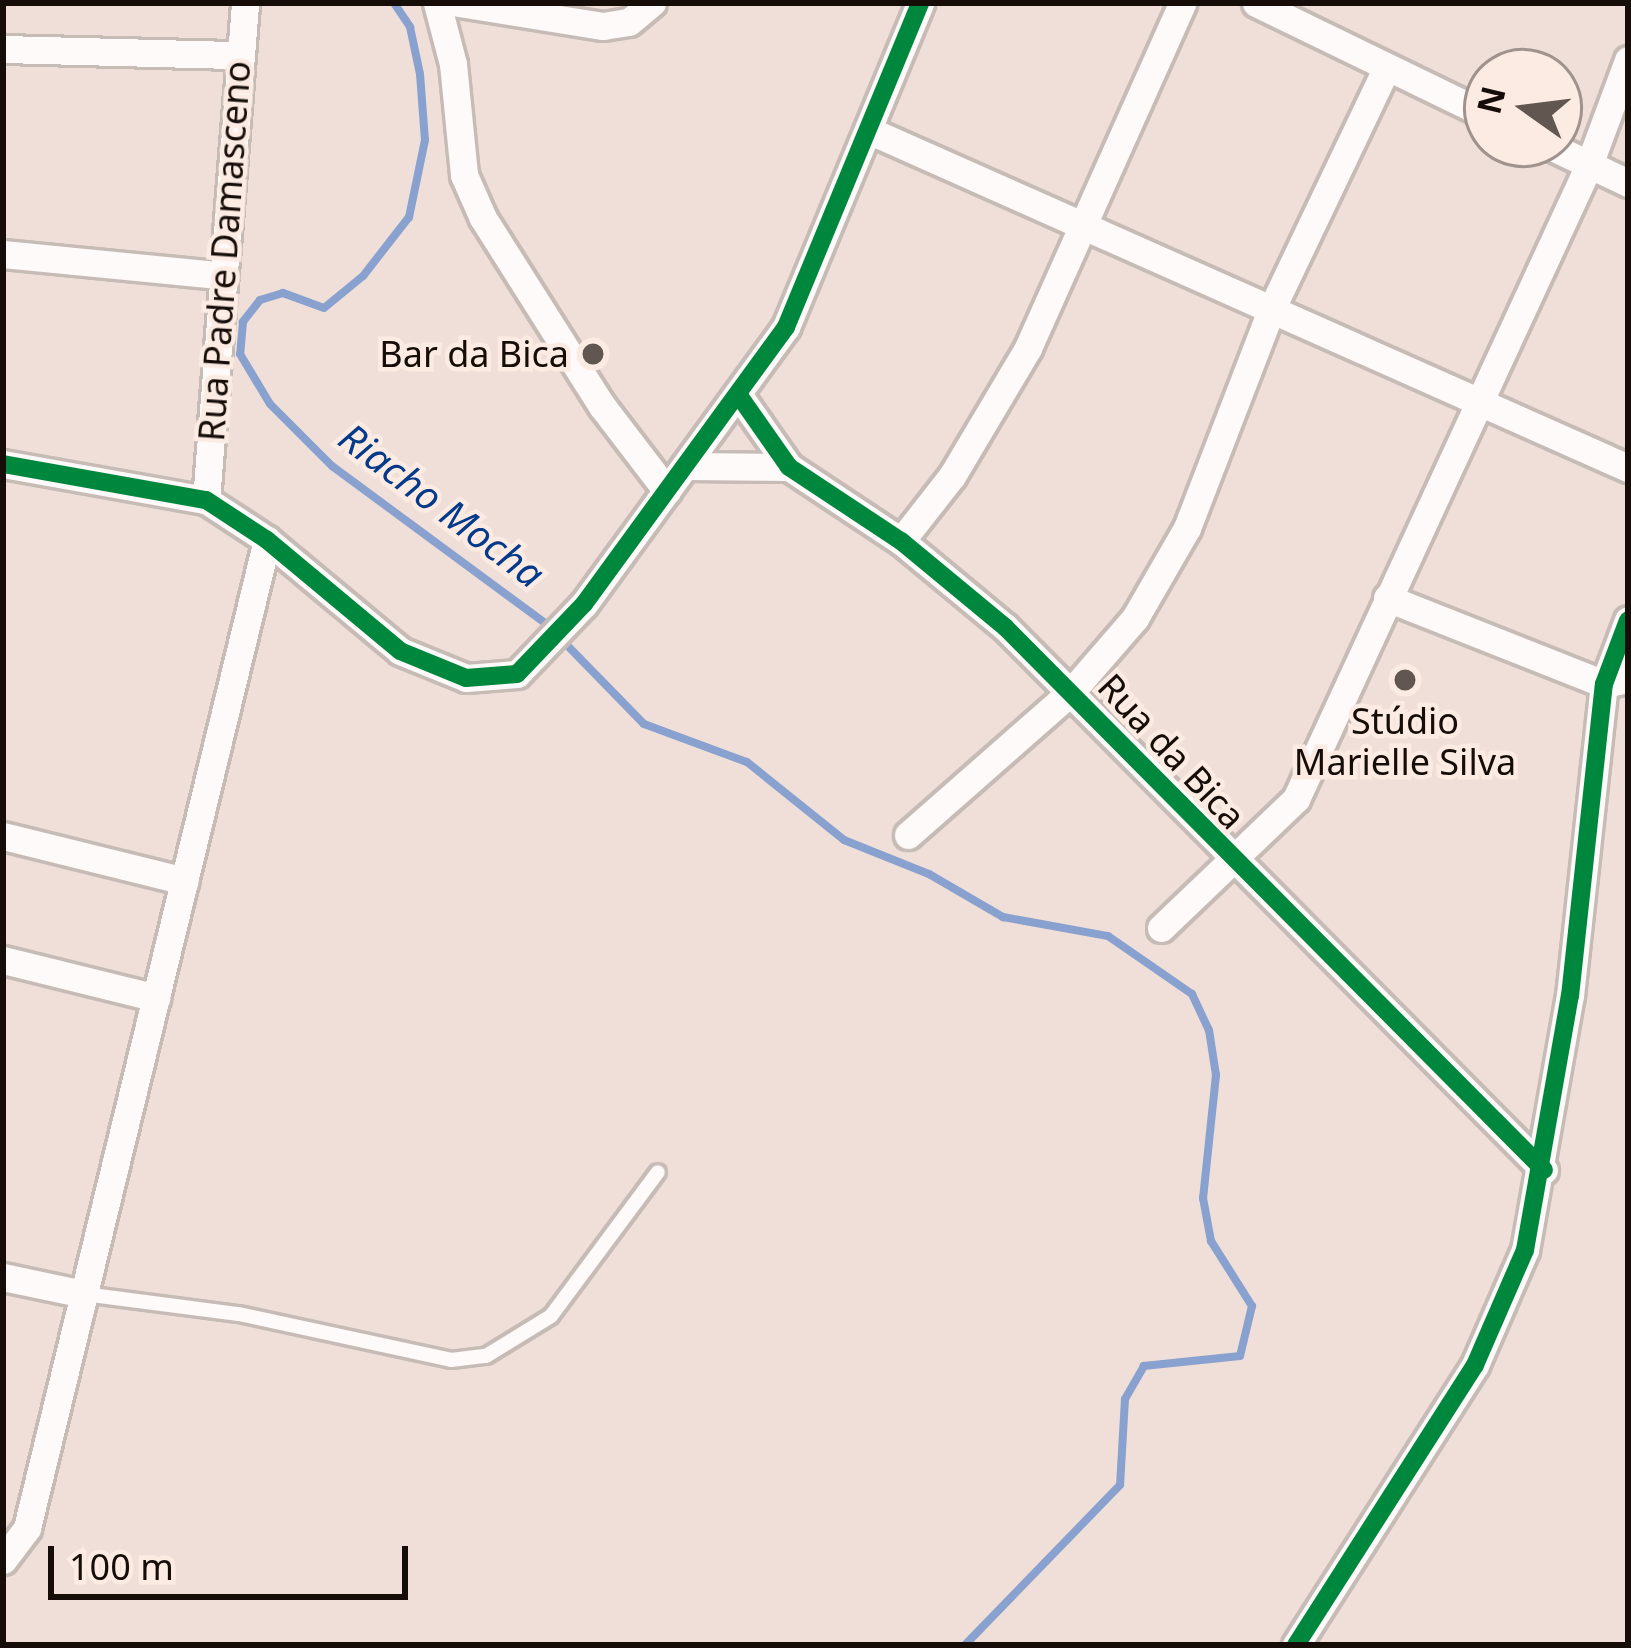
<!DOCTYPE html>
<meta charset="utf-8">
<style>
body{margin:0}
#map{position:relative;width:1631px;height:1648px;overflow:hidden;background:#efdfd8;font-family:"Noto Sans",sans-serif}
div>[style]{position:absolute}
.stream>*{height:8px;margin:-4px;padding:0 4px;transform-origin:4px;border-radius:4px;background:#89a1cf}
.roads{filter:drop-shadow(3px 0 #c7bbb6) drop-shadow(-3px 0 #c7bbb6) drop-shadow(0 3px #c7bbb6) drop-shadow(0 -3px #c7bbb6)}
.service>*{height:14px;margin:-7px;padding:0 7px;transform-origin:7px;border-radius:7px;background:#fdfaf9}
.minor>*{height:27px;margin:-13.5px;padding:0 13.5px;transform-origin:13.5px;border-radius:13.5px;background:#fdfaf9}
.cycleway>*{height:18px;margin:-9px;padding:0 9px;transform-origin:9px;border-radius:9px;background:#00873e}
.dots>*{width:33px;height:33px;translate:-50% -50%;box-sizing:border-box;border:6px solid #fcebe3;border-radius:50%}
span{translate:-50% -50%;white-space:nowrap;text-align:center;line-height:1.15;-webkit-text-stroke:9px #fcebe3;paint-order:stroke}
.street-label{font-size:36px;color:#160d09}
.poi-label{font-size:36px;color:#160d09}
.right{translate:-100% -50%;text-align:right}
.water-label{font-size:39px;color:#053a8a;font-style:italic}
.frame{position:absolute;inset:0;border:6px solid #160d09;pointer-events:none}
.north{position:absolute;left:1463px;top:48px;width:120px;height:120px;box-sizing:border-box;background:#fcebe3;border:3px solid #a0928c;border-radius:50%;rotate:284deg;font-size:33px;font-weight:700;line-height:48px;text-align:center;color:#160d09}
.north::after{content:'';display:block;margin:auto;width:42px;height:54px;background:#625651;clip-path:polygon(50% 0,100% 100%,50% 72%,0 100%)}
.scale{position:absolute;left:48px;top:1546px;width:360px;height:54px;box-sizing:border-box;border:6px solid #160d09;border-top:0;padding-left:15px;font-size:36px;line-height:42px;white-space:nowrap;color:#160d09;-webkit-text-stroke:9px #fcebe3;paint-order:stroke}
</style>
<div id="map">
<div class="stream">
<div style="left:394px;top:3px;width:29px;rotate:56deg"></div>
<div style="left:410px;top:27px;width:48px;rotate:78deg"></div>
<div style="left:420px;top:74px;width:66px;rotate:85.7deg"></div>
<div style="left:425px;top:140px;width:79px;rotate:101.7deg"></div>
<div style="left:409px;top:217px;width:75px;rotate:127.9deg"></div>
<div style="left:363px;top:276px;width:50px;rotate:140.6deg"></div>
<div style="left:324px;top:308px;width:44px;rotate:-159.9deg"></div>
<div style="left:283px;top:293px;width:24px;rotate:163deg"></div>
<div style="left:260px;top:300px;width:28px;rotate:128deg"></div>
<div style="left:243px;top:322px;width:32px;rotate:95deg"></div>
<div style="left:240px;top:354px;width:58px;rotate:59deg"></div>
<div style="left:270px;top:404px;width:88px;rotate:45deg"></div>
<div style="left:332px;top:466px;width:271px;rotate:36.4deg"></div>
<div style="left:560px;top:638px;width:120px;rotate:45.7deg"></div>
<div style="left:644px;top:724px;width:110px;rotate:20.3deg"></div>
<div style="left:747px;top:762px;width:124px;rotate:38.8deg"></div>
<div style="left:844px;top:840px;width:92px;rotate:21.8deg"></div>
<div style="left:929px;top:874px;width:86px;rotate:30.2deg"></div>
<div style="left:1003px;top:917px;width:107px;rotate:10.3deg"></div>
<div style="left:1108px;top:936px;width:102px;rotate:34.6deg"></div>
<div style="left:1192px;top:994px;width:40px;rotate:65deg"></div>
<div style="left:1209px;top:1030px;width:46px;rotate:81.2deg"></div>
<div style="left:1216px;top:1075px;width:124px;rotate:96deg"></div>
<div style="left:1203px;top:1198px;width:44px;rotate:79.5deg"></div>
<div style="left:1211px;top:1241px;width:77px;rotate:57.8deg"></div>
<div style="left:1252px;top:1306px;width:51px;rotate:103.5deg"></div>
<div style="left:1240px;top:1356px;width:97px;rotate:174.1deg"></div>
<div style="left:1144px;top:1366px;width:38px;rotate:120deg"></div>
<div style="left:1125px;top:1399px;width:86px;rotate:93.3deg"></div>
<div style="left:1120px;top:1485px;width:223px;rotate:134.1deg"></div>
</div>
<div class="roads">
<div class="service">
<div style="left:84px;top:1294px;width:156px;rotate:7.4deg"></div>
<div style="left:239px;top:1314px;width:217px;rotate:12.2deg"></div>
<div style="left:451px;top:1360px;width:35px;rotate:-7deg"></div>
<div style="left:486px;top:1356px;width:76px;rotate:-31.6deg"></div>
<div style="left:551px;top:1316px;width:179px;rotate:-53.4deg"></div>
</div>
<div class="minor">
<div style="left:437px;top:3px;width:63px;rotate:75.3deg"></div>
<div style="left:453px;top:64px;width:112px;rotate:84.3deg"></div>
<div style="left:464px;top:175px;width:47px;rotate:66.2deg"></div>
<div style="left:483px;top:218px;width:222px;rotate:57.7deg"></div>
<div style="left:602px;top:406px;width:107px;rotate:52.6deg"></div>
<div style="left:459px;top:3px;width:146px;rotate:9.1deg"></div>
<div style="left:603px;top:26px;width:26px;rotate:-9deg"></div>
<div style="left:629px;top:22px;width:30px;rotate:-40deg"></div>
<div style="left:1256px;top:3px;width:257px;rotate:25.9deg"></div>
<div style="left:3px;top:49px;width:234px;rotate:1.5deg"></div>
<div style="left:868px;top:130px;width:832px;rotate:23.98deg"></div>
<div style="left:1546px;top:144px;width:91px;rotate:25.4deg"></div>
<div style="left:3px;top:254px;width:216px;rotate:5.6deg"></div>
<div style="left:740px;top:397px;width:85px;rotate:55deg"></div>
<div style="left:789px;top:467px;width:134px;rotate:33.5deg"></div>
<div style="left:901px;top:541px;width:135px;rotate:39.6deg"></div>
<div style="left:1005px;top:627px;width:765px;rotate:45.21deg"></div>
<div style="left:3px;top:464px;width:206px;rotate:10.1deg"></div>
<div style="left:206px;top:500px;width:73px;rotate:33.3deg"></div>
<div style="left:267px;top:540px;width:173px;rotate:39.8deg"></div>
<div style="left:400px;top:651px;width:71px;rotate:22.2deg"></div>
<div style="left:466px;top:678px;width:51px;rotate:-4.5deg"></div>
<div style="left:517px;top:674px;width:97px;rotate:-46.3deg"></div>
<div style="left:584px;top:604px;width:343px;rotate:-53.9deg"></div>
<div style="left:786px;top:327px;width:351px;rotate:-67.5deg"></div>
<div style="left:687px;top:466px;width:102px;rotate:0.6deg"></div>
<div style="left:206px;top:500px;width:499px;rotate:-85.5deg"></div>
<div style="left:901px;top:541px;width:83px;rotate:-51.9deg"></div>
<div style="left:952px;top:476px;width:149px;rotate:-59.3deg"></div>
<div style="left:1028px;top:348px;width:378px;rotate:-65.9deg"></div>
<div style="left:1387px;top:598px;width:233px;rotate:21.6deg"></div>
<div style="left:1604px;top:684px;width:25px;rotate:-12deg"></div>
<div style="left:908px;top:835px;width:217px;rotate:-41.3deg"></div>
<div style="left:1071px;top:692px;width:98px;rotate:-49.1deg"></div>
<div style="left:1135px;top:618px;width:104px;rotate:-60deg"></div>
<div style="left:1187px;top:528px;width:234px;rotate:-68.9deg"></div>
<div style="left:1271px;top:310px;width:269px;rotate:-64.5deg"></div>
<div style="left:3px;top:836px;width:187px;rotate:13.9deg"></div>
<div style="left:1161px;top:928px;width:187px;rotate:-43.7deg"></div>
<div style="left:1296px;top:799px;width:698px;rotate:-65.2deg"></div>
<div style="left:1589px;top:165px;width:112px;rotate:-69.6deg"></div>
<div style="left:3px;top:960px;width:158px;rotate:13.9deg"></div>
<div style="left:3px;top:1277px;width:83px;rotate:11.9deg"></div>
<div style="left:3px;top:1560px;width:40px;rotate:-53deg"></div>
<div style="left:27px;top:1528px;width:1017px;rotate:-76.35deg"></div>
<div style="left:1296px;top:1645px;width:332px;rotate:-57.4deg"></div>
<div style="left:1475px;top:1365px;width:125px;rotate:-66.5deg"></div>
<div style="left:1525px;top:1250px;width:258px;rotate:-80deg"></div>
<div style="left:1570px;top:996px;width:314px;rotate:-83.8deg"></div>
<div style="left:1604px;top:684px;width:68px;rotate:-69.4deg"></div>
</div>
</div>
<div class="cycleway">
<div style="left:740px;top:397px;width:85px;rotate:55deg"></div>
<div style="left:789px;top:467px;width:134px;rotate:33.5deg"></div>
<div style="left:901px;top:541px;width:135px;rotate:39.6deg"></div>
<div style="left:1005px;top:627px;width:765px;rotate:45.21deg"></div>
<div style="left:3px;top:464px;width:206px;rotate:10.1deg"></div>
<div style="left:206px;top:500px;width:73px;rotate:33.3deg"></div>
<div style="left:267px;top:540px;width:173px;rotate:39.8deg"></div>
<div style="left:400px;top:651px;width:71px;rotate:22.2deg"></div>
<div style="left:466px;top:678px;width:51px;rotate:-4.5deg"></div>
<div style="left:517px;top:674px;width:97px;rotate:-46.3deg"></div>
<div style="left:584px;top:604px;width:343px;rotate:-53.9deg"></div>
<div style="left:786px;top:327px;width:351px;rotate:-67.5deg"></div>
<div style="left:1296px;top:1645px;width:332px;rotate:-57.4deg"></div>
<div style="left:1475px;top:1365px;width:125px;rotate:-66.5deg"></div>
<div style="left:1525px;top:1250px;width:258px;rotate:-80deg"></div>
<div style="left:1570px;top:996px;width:314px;rotate:-83.8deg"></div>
<div style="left:1604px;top:684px;width:68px;rotate:-69.4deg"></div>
</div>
<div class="dots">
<div style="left:593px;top:354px;background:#625651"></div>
<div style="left:1405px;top:680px;background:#625651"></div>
</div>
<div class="street-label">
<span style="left:224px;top:251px;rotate:-86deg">Rua Padre Damasceno</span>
<span style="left:1172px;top:751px;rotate:47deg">Rua da Bica</span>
</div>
<div class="poi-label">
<span class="right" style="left:569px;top:354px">Bar da Bica</span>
<span style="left:1405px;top:741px">Stúdio<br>Marielle Silva</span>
</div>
<div class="water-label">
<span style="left:442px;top:505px;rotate:37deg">Riacho Mocha</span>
</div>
<div class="frame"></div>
<div class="north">N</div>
<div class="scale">100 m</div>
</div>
